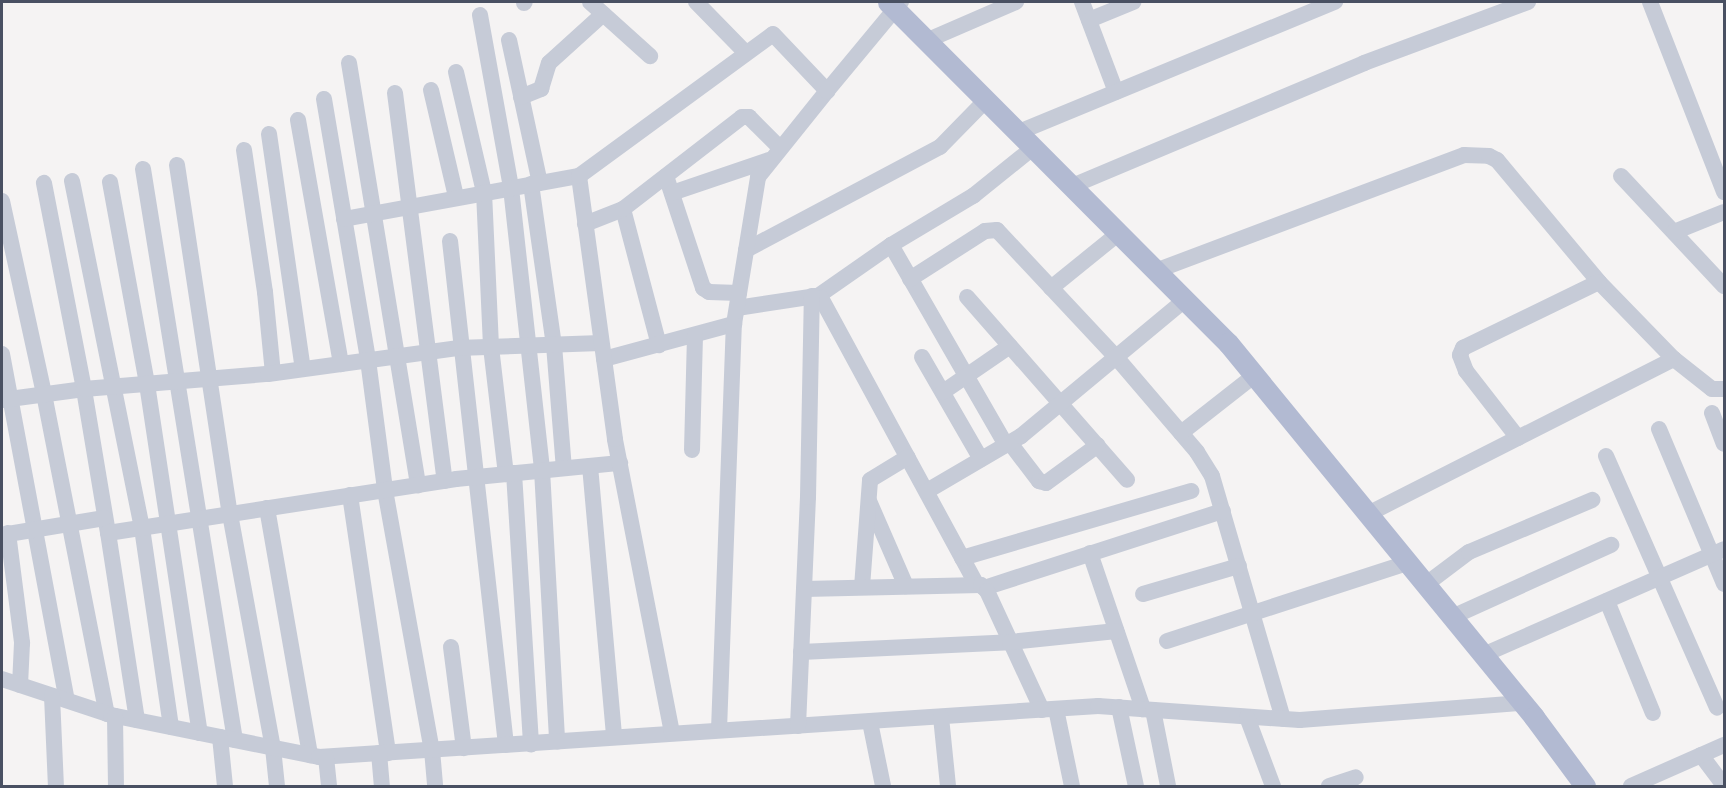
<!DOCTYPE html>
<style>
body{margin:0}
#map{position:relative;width:1726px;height:788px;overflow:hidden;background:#f5f3f3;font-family:"PT Sans Narrow",sans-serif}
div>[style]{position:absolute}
.minor>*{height:16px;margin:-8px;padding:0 8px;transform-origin:8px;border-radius:8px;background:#c6cbd7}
.major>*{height:21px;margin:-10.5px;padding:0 10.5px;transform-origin:10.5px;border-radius:10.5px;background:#b2bad2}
span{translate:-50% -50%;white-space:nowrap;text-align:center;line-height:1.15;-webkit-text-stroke:4.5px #fff;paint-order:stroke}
.frame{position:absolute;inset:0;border:3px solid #495062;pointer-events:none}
</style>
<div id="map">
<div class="minor">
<div style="left:590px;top:2px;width:81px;rotate:42deg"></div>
<div style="left:696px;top:2px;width:71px;rotate:45.6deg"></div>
<div style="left:1082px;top:2px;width:96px;rotate:69.3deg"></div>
<div style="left:1650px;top:2px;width:204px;rotate:68.7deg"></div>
<div style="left:524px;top:3px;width:1px;rotate:-45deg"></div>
<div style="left:480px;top:15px;width:176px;rotate:79.8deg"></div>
<div style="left:511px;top:188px;width:284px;rotate:83.7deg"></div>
<div style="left:542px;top:470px;width:272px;rotate:86.8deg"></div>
<div style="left:1089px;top:20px;width:48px;rotate:-22.2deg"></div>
<div style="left:509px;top:40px;width:146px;rotate:77.8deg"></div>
<div style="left:928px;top:40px;width:96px;rotate:-23.4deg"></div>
<div style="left:349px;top:63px;width:428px;rotate:80.7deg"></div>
<div style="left:456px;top:72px;width:123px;rotate:76.9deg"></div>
<div style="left:484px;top:192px;width:155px;rotate:87.4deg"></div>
<div style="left:491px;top:347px;width:128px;rotate:83.3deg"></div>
<div style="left:431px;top:90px;width:110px;rotate:76.8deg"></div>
<div style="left:395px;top:93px;width:391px;rotate:82.7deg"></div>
<div style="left:521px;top:97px;width:22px;rotate:-22deg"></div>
<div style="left:541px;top:89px;width:27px;rotate:-73deg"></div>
<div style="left:549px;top:63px;width:73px;rotate:-42.2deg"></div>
<div style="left:324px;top:99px;width:265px;rotate:80.4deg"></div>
<div style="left:368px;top:360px;width:131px;rotate:82.5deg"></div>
<div style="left:385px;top:490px;width:264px;rotate:79.8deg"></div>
<div style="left:432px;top:750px;width:36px;rotate:85deg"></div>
<div style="left:298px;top:120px;width:248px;rotate:80deg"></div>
<div style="left:1019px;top:132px;width:342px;rotate:-22.4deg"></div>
<div style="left:269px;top:134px;width:237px;rotate:81.8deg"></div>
<div style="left:244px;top:150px;width:144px;rotate:81.6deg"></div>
<div style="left:265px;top:292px;width:81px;rotate:84.4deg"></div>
<div style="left:177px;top:165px;width:353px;rotate:81.4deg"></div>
<div style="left:230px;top:514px;width:238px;rotate:79.6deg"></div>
<div style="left:273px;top:748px;width:38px;rotate:84deg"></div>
<div style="left:143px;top:169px;width:578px;rotate:80.85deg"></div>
<div style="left:666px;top:176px;width:118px;rotate:71.7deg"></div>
<div style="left:703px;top:288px;width:7px;rotate:34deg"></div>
<div style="left:709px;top:292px;width:30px;rotate:2deg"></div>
<div style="left:1621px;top:176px;width:151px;rotate:46.9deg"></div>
<div style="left:72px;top:181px;width:354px;rotate:78.6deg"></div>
<div style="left:142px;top:528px;width:201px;rotate:81.7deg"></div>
<div style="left:110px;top:182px;width:205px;rotate:79.6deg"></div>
<div style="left:147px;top:384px;width:353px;rotate:81.4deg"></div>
<div style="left:531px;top:184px;width:163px;rotate:81.9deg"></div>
<div style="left:554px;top:345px;width:123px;rotate:85.4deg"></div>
<div style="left:1072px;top:186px;width:317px;rotate:-22.8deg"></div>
<div style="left:1364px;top:63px;width:175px;rotate:-20.4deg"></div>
<div style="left:672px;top:193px;width:102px;rotate:-18.8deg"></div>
<div style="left:2px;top:201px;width:198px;rotate:77.7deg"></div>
<div style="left:44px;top:394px;width:326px;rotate:78.9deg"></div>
<div style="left:623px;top:209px;width:141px;rotate:75.2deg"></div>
<div style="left:344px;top:219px;width:239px;rotate:-10.4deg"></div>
<div style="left:585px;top:224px;width:41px;rotate:-21.5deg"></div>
<div style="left:623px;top:209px;width:150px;rotate:-37.7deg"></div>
<div style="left:742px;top:117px;width:7px"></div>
<div style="left:749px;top:117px;width:44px;rotate:45deg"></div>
<div style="left:1674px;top:232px;width:54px;rotate:-21.8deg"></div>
<div style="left:450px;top:241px;width:507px;rotate:83.66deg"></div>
<div style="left:891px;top:245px;width:231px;rotate:60.1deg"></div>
<div style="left:746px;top:250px;width:220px;rotate:-28deg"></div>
<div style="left:940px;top:147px;width:67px;rotate:-45.6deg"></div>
<div style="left:1158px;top:270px;width:327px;rotate:-20.6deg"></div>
<div style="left:1464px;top:155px;width:25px;rotate:2deg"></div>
<div style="left:1489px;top:156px;width:9px;rotate:27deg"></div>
<div style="left:1497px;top:160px;width:159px;rotate:50.1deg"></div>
<div style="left:1599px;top:282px;width:107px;rotate:45.8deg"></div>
<div style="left:1674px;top:359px;width:48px;rotate:38.3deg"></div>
<div style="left:1712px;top:389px;width:12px"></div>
<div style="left:910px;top:279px;width:89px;rotate:-32.6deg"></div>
<div style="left:985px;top:231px;width:12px;rotate:-5deg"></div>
<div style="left:997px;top:230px;width:174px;rotate:46.9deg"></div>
<div style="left:1116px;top:357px;width:125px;rotate:49.5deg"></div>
<div style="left:1197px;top:452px;width:28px;rotate:58deg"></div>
<div style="left:1212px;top:476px;width:253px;rotate:73.7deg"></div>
<div style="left:1051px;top:288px;width:87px;rotate:-39deg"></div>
<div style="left:818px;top:296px;width:89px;rotate:-34.9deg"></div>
<div style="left:891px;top:245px;width:96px;rotate:-30.9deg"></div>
<div style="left:973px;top:196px;width:78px;rotate:-38.8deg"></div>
<div style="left:967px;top:297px;width:243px;rotate:48.8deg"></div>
<div style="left:737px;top:308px;width:79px;rotate:-8.7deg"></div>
<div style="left:815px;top:296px;width:6px;rotate:18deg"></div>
<div style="left:821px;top:298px;width:325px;rotate:61.5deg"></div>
<div style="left:2px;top:354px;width:352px;rotate:79.4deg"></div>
<div style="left:922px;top:357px;width:118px;rotate:60deg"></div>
<div style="left:604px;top:359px;width:135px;rotate:-15.1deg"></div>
<div style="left:734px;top:324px;width:149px;rotate:-80.7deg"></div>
<div style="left:758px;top:177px;width:110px;rotate:-51.3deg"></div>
<div style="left:943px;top:392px;width:81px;rotate:-34.5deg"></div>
<div style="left:2px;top:400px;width:83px;rotate:-7.6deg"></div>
<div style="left:84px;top:389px;width:210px;rotate:-101deg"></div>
<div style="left:1712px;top:413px;width:33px;rotate:69deg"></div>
<div style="left:1659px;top:429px;width:168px;rotate:67.2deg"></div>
<div style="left:1181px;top:433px;width:94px;rotate:-38.1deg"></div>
<div style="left:1518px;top:438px;width:85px;rotate:-127.8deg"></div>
<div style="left:1466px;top:371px;width:17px;rotate:-111deg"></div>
<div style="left:1460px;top:355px;width:8px;rotate:-67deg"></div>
<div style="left:1463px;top:348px;width:151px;rotate:-25.9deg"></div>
<div style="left:1010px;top:443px;width:48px;rotate:52.7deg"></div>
<div style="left:1039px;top:481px;width:7px;rotate:16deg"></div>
<div style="left:1046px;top:483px;width:64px;rotate:-36.2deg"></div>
<div style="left:692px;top:450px;width:114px;rotate:-88.5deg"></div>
<div style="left:1606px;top:456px;width:275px;rotate:66.2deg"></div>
<div style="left:590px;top:466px;width:272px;rotate:84.9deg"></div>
<div style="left:514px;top:473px;width:272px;rotate:86.4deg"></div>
<div style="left:927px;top:491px;width:109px;rotate:-30.3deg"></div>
<div style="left:1021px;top:436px;width:213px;rotate:-39.7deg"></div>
<div style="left:350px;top:495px;width:261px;rotate:81.6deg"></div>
<div style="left:869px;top:501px;width:93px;rotate:66.5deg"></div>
<div style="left:267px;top:508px;width:251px;rotate:80.1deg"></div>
<div style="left:1368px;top:514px;width:343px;rotate:-26.9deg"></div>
<div style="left:8px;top:533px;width:111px;rotate:82.7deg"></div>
<div style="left:22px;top:643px;width:42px;rotate:92.7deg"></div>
<div style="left:108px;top:533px;width:146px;rotate:-99.5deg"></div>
<div style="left:84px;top:389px;width:185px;rotate:-4.7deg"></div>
<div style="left:268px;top:374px;width:191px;rotate:-7.8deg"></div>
<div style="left:457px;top:348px;width:144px;rotate:-2deg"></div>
<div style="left:2px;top:535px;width:104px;rotate:-9.4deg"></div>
<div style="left:1090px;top:553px;width:165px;rotate:71.2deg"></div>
<div style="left:962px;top:558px;width:239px;rotate:-16.3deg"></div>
<div style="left:1425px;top:585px;width:55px;rotate:-36.9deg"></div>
<div style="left:1469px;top:552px;width:134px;rotate:-22.9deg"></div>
<div style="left:862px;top:587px;width:107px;rotate:-85.7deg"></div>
<div style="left:870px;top:480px;width:44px;rotate:-31.2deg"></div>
<div style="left:984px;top:588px;width:251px;rotate:-17.9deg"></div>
<div style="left:804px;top:589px;width:177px;rotate:-1.3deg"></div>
<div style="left:981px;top:585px;width:8px;rotate:45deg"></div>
<div style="left:987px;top:591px;width:131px;rotate:65.2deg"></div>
<div style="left:1143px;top:594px;width:100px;rotate:-16.3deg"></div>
<div style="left:1607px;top:601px;width:121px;rotate:67.7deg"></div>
<div style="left:1452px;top:617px;width:175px;rotate:-24.4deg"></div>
<div style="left:1167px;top:641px;width:252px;rotate:-18deg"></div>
<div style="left:451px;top:647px;width:102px;rotate:82.7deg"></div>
<div style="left:801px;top:652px;width:209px;rotate:-2.7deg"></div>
<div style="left:1010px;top:642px;width:107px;rotate:-5.9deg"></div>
<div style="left:1483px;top:655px;width:263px;rotate:-23.7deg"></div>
<div style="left:2px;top:679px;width:115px;rotate:18.3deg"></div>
<div style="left:111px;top:715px;width:212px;rotate:11.4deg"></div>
<div style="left:319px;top:757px;width:781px;rotate:-3.75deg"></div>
<div style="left:1098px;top:706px;width:202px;rotate:4deg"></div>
<div style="left:1300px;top:720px;width:223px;rotate:-4.4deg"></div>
<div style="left:52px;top:696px;width:90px;rotate:87.5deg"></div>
<div style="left:1119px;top:707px;width:81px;rotate:77.9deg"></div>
<div style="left:1056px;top:709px;width:79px;rotate:78.3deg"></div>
<div style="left:1153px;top:710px;width:77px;rotate:78.8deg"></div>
<div style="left:115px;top:716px;width:70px;rotate:89.2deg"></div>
<div style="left:941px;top:717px;width:69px;rotate:84.2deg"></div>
<div style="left:1247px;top:717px;width:74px;rotate:69.4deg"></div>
<div style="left:137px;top:720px;width:189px;rotate:-98.8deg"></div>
<div style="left:108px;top:533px;width:352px;rotate:-8.8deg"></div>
<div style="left:456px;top:479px;width:165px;rotate:-5.6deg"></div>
<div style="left:870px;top:722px;width:65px;rotate:78.5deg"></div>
<div style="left:798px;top:726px;width:229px;rotate:-87.5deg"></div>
<div style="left:808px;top:497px;width:201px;rotate:-88.9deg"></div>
<div style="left:719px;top:730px;width:406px;rotate:-87.9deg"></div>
<div style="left:672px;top:733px;width:299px;rotate:-101deg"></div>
<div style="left:615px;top:439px;width:265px;rotate:-97.8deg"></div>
<div style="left:579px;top:176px;width:240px;rotate:-36.2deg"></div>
<div style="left:773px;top:34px;width:79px;rotate:46.5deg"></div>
<div style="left:827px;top:91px;width:116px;rotate:-50.3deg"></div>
<div style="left:220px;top:737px;width:49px;rotate:84.2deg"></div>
<div style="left:379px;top:753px;width:33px;rotate:85deg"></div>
<div style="left:1701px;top:755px;width:39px;rotate:53deg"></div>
<div style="left:326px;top:757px;width:29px;rotate:84deg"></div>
<div style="left:1329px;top:786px;width:28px;rotate:-18deg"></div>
<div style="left:1631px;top:786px;width:102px;rotate:-23.8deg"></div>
</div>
<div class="major">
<div style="left:888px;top:2px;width:482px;rotate:45.1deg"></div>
<div style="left:1228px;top:343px;width:483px;rotate:50.7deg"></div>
<div style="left:1534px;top:717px;width:86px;rotate:53.5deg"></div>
</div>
<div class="frame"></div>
</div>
